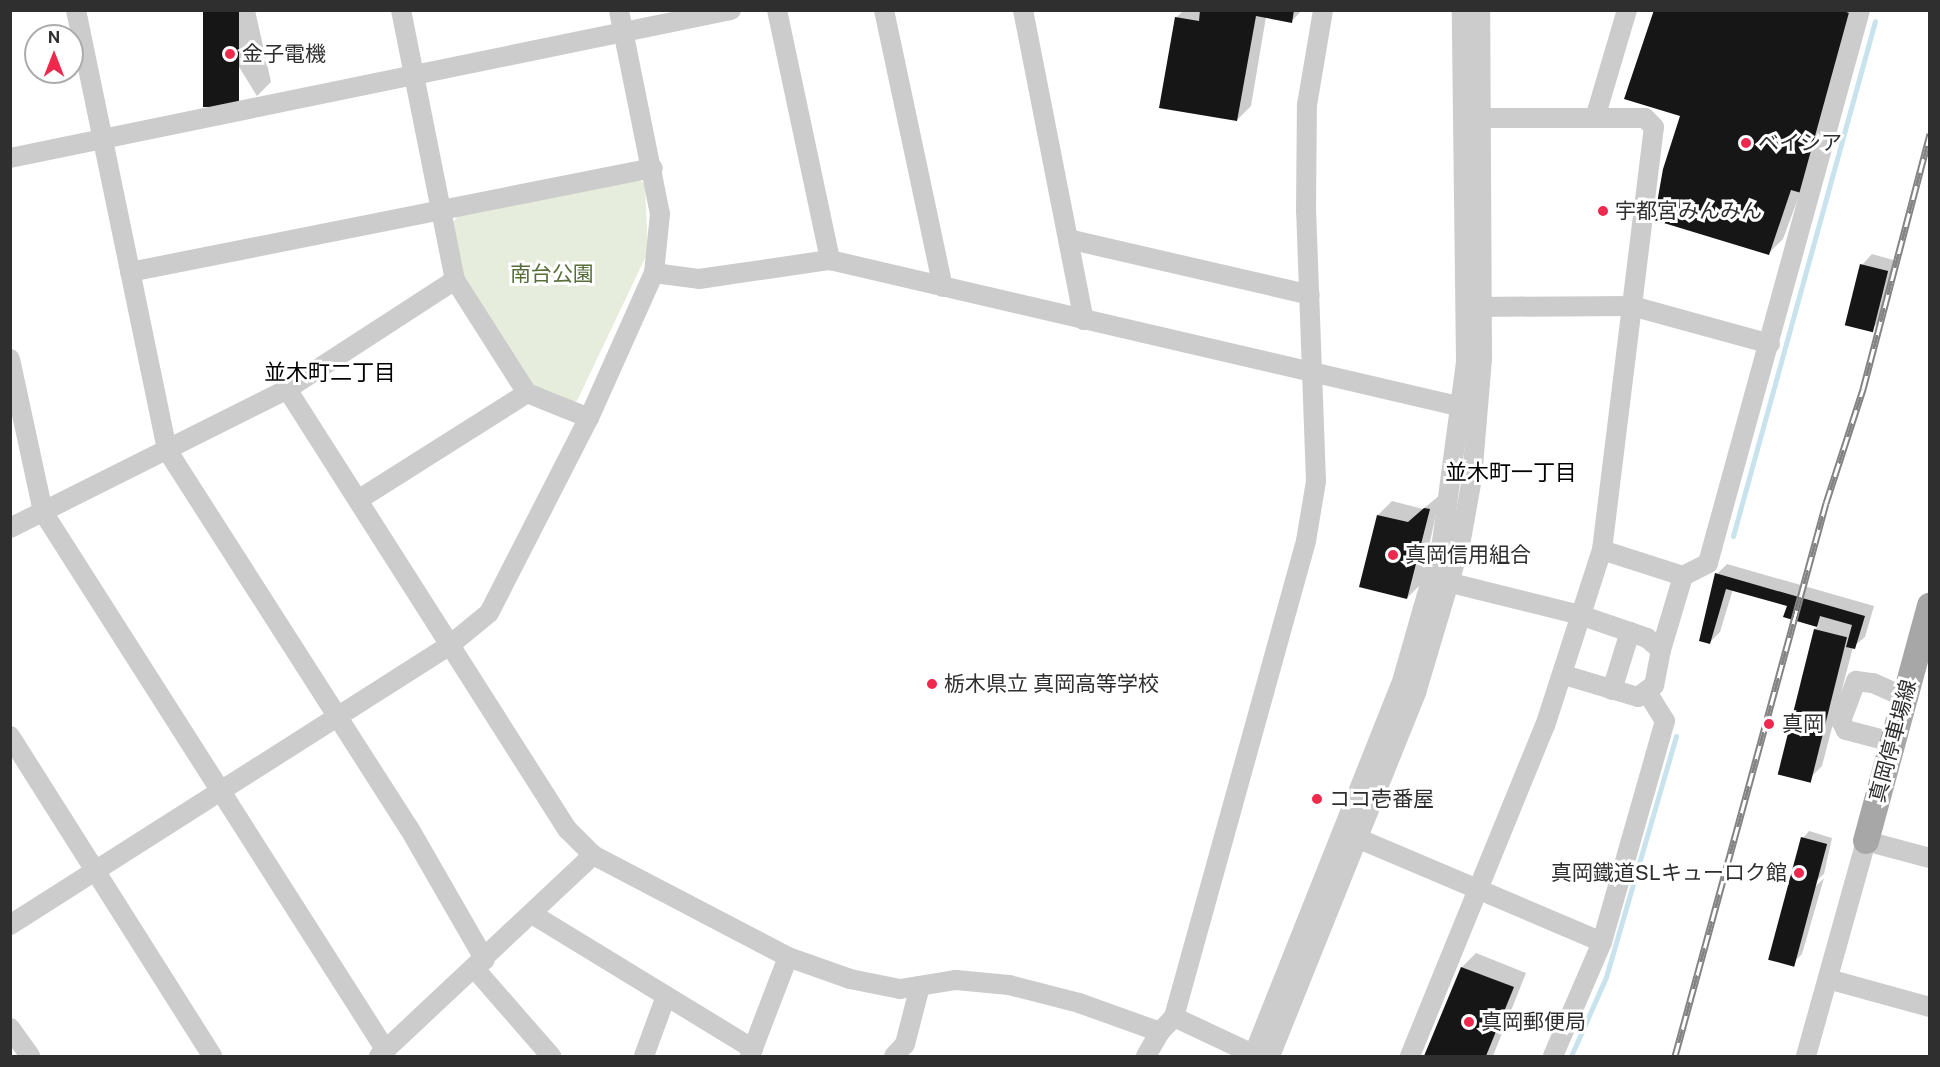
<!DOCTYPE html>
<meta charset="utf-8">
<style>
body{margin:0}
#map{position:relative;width:1940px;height:1067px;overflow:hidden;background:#fff;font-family:"Public Sans","Noto Sans JP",sans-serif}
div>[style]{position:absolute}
.green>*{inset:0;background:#e7eddc}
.shadow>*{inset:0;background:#0003}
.stream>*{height:5px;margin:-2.5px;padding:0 2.5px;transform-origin:2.5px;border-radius:2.5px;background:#c8e3ee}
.building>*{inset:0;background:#161616;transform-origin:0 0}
.minor>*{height:20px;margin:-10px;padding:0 10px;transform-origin:10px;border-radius:10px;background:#ccc}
.major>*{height:26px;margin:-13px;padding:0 13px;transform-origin:13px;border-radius:13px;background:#a7a7a7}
.rail>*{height:7px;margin-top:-3.5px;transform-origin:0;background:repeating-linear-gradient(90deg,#fff 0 14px,#848484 0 28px);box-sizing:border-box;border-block:2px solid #848484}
.dots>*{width:16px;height:16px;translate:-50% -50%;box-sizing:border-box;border:3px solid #fff;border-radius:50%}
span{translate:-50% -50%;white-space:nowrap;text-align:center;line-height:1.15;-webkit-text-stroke:6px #fff;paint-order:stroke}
.poi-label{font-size:21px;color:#2f2f2f}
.left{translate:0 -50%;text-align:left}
.right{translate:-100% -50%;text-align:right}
.park-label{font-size:21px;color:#586e3a}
.street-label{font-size:21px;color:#2f2f2f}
.neighbourhood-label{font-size:22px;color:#000}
.frame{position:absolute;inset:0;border:12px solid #2f2f2f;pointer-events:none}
.north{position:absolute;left:24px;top:24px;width:60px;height:60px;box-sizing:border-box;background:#fff;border:2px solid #acacac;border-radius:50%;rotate:0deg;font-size:16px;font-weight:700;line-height:24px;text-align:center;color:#2f2f2f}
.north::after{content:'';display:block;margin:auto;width:21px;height:27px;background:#ef294d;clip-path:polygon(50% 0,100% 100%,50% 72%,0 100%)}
</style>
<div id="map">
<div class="green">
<div style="clip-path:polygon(635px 177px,645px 184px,648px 252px,577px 401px,567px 403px,534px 387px,462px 277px,452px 223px,463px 211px)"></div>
</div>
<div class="shadow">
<div style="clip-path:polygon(204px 10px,255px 10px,271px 82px,257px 96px)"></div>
<div style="clip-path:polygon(1184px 10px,1302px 10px,1292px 21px,1266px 17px,1251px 106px,1237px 120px,1176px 18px)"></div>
<div style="clip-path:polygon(1656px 10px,1868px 10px,1783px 239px,1769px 253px,1682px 115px)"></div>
<div style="clip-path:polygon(1872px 254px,1897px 261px,1881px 320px,1871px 330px,1862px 265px)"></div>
<div style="clip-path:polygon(1440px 495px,1421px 584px,1407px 598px,1378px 515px,1392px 501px,1423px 509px)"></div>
<div style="clip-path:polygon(1727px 564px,1874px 606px,1865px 637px,1853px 647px,1822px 766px,1808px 780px,1815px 629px,1819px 626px,1785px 616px,1789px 605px,1733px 589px,1720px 632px,1710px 642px,1717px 574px)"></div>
<div style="clip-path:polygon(1809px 831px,1832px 838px,1824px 874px,1814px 883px,1814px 888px,1824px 878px,1802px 954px,1792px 964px,1803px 838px)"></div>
<div style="clip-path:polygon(1476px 953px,1526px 973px,1493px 1056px,1426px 1056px,1462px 967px)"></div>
</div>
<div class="stream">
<div style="left:1733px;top:536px;width:534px;rotate:-74.58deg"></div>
<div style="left:1571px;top:1056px;width:86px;rotate:-66.1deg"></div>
<div style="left:1606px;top:977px;width:251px;rotate:-73.8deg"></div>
</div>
<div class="building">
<div style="left:203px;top:10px;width:36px;height:97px"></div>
<div style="clip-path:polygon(1200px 10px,1294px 10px,1292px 23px,1256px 16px,1237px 121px,1159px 108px,1175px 17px,1199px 21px)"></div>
<div style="clip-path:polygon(1654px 10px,1841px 10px,1857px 16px,1805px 194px,1791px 190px,1769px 255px,1654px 220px,1663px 169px,1680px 116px,1624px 99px)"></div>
<div style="left:1860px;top:264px;width:29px;height:63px;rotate:14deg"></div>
<div style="clip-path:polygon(1424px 508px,1430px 509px,1407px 599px,1359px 587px,1377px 515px,1408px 522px)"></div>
<div style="clip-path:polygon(1715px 573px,1865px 616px,1855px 649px,1846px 647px,1852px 625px,1820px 616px,1817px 627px,1783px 617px,1787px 606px,1726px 589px,1710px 644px,1699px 641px)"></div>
<div style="left:1814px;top:629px;width:34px;height:150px;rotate:14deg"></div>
<div style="left:1801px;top:837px;width:27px;height:127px;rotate:15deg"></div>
<div style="clip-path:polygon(1461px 967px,1514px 987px,1486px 1056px,1424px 1056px)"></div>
</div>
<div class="minor">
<div style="left:76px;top:10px;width:449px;rotate:78.3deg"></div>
<div style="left:167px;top:450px;width:449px;rotate:57.4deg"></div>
<div style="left:409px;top:828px;width:152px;rotate:60.1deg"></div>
<div style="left:401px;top:10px;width:275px;rotate:78.7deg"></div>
<div style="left:455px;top:280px;width:134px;rotate:57.5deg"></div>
<div style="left:527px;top:393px;width:67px;rotate:22deg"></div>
<div style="left:777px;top:10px;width:256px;rotate:78deg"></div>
<div style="left:884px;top:10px;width:283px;rotate:78deg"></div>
<div style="left:1023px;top:10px;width:316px;rotate:78.9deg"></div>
<div style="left:1595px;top:118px;width:113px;rotate:-73.5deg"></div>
<div style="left:10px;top:158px;width:736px;rotate:-11.6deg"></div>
<div style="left:1068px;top:239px;width:248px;rotate:13deg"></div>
<div style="left:130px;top:272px;width:533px;rotate:-11.25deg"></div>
<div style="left:654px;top:273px;width:45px;rotate:7.6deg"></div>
<div style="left:699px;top:279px;width:132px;rotate:-8.3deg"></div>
<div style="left:830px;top:260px;width:662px;rotate:13.09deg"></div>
<div style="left:1472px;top:307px;width:160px;rotate:-0.4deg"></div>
<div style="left:1632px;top:306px;width:143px;rotate:15.4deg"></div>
<div style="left:10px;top:359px;width:157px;rotate:77.8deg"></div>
<div style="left:43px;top:512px;width:637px;rotate:57.51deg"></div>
<div style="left:287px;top:389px;width:522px;rotate:57.53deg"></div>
<div style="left:567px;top:829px;width:37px;rotate:45deg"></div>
<div style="left:593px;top:855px;width:220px;rotate:27.6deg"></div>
<div style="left:788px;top:957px;width:66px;rotate:19.5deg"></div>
<div style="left:850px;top:979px;width:51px;rotate:11.3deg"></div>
<div style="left:900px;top:989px;width:57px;rotate:-9.1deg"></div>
<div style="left:956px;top:980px;width:53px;rotate:5.4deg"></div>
<div style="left:1009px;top:985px;width:72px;rotate:14.4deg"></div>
<div style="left:1079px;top:1003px;width:86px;rotate:19.7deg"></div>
<div style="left:358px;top:500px;width:200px;rotate:-32.3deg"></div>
<div style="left:10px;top:528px;width:310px;rotate:-26.6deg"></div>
<div style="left:287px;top:389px;width:200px;rotate:-33deg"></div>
<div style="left:1602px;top:550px;width:85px;rotate:17.8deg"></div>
<div style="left:1683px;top:576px;width:28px;rotate:-27deg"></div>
<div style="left:1708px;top:563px;width:574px;rotate:-74.63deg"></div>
<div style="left:1439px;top:580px;width:145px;rotate:13.9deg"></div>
<div style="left:1580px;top:615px;width:71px;rotate:18.9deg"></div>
<div style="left:1647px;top:638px;width:18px;rotate:41deg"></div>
<div style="left:1661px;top:650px;width:36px;rotate:101deg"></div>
<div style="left:1654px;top:685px;width:20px;rotate:143deg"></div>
<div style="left:1638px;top:697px;width:77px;rotate:-163.4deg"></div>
<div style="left:1661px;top:650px;width:77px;rotate:-73.4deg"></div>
<div style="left:1612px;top:690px;width:61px;rotate:-72.8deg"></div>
<div style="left:10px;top:736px;width:378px;rotate:57.7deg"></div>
<div style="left:1892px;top:742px;width:48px;rotate:-165.4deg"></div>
<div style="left:1846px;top:730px;width:10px;rotate:-119deg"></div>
<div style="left:1841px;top:721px;width:43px;rotate:-69.4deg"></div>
<div style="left:1856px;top:681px;width:17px;rotate:7deg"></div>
<div style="left:1873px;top:683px;width:34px;rotate:24deg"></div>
<div style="left:1357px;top:838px;width:266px;rotate:23deg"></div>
<div style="left:532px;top:914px;width:259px;rotate:31.4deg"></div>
<div style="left:10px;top:925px;width:522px;rotate:-32.47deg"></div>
<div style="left:450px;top:645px;width:50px;rotate:-39.4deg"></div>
<div style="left:489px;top:613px;width:219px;rotate:-62.9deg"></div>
<div style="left:589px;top:418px;width:159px;rotate:-65.9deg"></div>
<div style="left:654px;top:273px;width:59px;rotate:-84.2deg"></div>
<div style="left:660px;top:214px;width:208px;rotate:-101.4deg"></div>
<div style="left:475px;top:969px;width:116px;rotate:48.9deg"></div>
<div style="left:1828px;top:979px;width:106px;rotate:15.4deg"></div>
<div style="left:1174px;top:1017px;width:92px;rotate:25.2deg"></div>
<div style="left:10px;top:1028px;width:34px;rotate:54deg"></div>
<div style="left:379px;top:1056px;width:294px;rotate:-43.2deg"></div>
<div style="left:644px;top:1056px;width:64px;rotate:-69.9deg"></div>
<div style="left:750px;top:1056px;width:106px;rotate:-69deg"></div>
<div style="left:894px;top:1056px;width:16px;rotate:-47deg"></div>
<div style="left:905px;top:1044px;width:60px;rotate:-75.5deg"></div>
<div style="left:1146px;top:1056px;width:28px;rotate:-60deg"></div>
<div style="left:1160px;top:1032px;width:21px;rotate:-47deg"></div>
<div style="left:1174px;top:1017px;width:494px;rotate:-74.5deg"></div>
<div style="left:1306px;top:541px;width:61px;rotate:-80.5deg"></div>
<div style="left:1316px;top:481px;width:270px;rotate:-92.1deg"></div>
<div style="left:1306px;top:211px;width:106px;rotate:-89.5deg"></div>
<div style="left:1307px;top:105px;width:96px;rotate:-80.4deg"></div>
<div style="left:1253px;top:1056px;width:399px;rotate:-68.3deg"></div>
<div style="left:1401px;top:685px;width:149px;rotate:-74deg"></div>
<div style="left:1442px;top:542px;width:183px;rotate:-82.4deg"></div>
<div style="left:1466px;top:361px;width:351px;rotate:-90.7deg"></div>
<div style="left:1270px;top:1056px;width:391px;rotate:-68.1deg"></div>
<div style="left:1416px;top:693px;width:154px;rotate:-73.4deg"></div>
<div style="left:1460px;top:545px;width:68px;rotate:-79.8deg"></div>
<div style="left:1472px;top:478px;width:119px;rotate:-85.2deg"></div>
<div style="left:1482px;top:359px;width:349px;rotate:-90.3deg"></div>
<div style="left:1410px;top:1056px;width:357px;rotate:-67.8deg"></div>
<div style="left:1545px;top:726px;width:185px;rotate:-72.1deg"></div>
<div style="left:1602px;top:550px;width:426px;rotate:-83deg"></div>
<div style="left:1654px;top:127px;width:13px;rotate:-135deg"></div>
<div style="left:1645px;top:118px;width:179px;rotate:180deg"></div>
<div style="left:1553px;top:1056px;width:124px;rotate:-66.7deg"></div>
<div style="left:1602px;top:942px;width:230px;rotate:-74.1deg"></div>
<div style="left:1665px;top:721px;width:34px;rotate:-122deg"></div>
<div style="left:1806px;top:1056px;width:223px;rotate:-74.4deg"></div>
<div style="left:1866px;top:841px;width:66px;rotate:14.9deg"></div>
</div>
<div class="major">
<div style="left:1866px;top:841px;width:244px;rotate:-74.8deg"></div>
</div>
<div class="rail">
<div style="left:1675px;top:1056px;width:573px;rotate:-74.73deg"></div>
<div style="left:1826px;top:503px;width:120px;rotate:-72deg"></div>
<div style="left:1863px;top:389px;width:264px;rotate:-75.3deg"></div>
</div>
<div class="dots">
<div style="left:230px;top:54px;background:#ef294d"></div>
<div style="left:1746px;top:143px;background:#ef294d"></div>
<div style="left:1603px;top:211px;background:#ef294d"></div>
<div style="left:1393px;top:555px;background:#ef294d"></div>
<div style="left:932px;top:684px;background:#ef294d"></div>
<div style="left:1769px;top:724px;background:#ef294d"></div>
<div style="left:1317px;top:799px;background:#ef294d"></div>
<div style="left:1799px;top:873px;background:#ef294d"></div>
<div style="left:1469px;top:1022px;background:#ef294d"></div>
</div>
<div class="poi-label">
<span class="left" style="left:242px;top:54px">金子電機</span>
<span class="left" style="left:1758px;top:143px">ベイシア</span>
<span class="left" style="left:1615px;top:211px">宇都宮みんみん</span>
<span class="left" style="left:1405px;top:555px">真岡信用組合</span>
<span class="left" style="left:944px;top:684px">栃木県立 真岡高等学校</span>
<span class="left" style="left:1782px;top:724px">真岡</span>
<span class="left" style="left:1329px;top:799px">ココ壱番屋</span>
<span class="right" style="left:1787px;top:873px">真岡鐵道SLキューロク館</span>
<span class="left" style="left:1481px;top:1022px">真岡郵便局</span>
</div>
<div class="park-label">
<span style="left:552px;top:274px">南台公園</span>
</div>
<div class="street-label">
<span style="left:1893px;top:741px;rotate:-75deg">真岡停車場線</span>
</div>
<div class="neighbourhood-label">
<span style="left:330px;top:373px">並木町二丁目</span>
<span style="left:1511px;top:473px">並木町一丁目</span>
</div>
<div class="frame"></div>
<div class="north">N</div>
</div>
